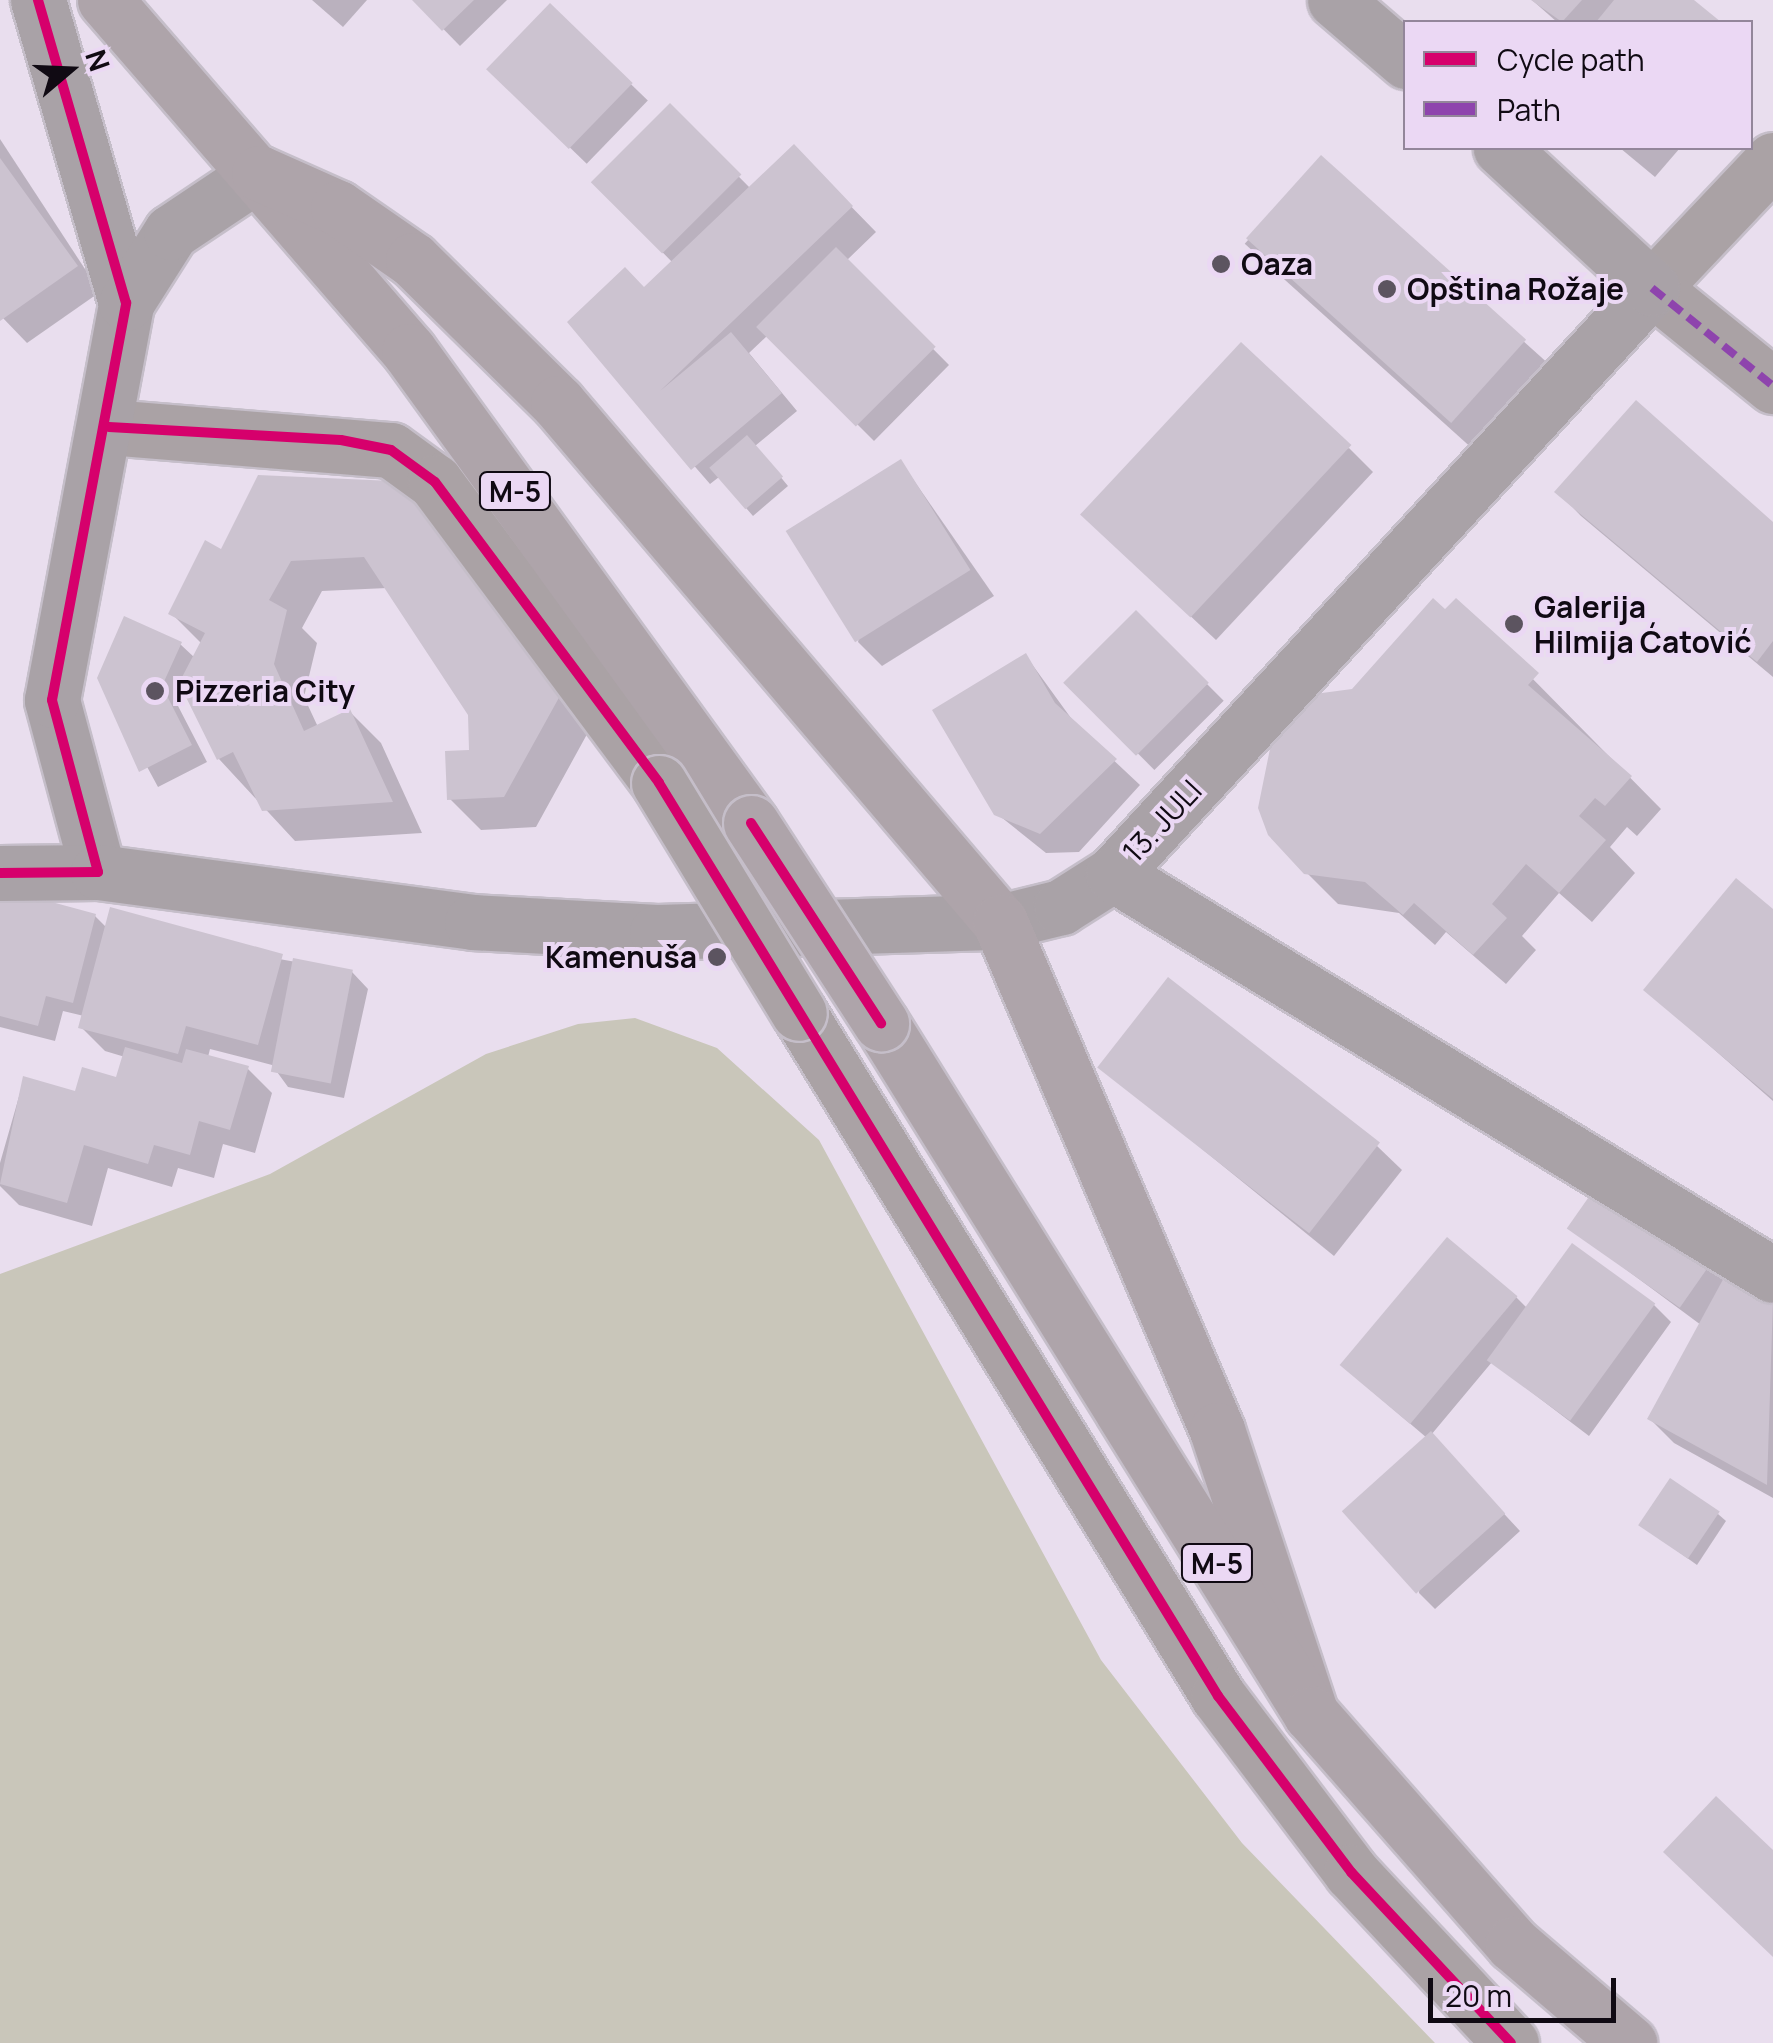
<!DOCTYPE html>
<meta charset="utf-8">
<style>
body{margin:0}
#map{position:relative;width:1773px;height:2043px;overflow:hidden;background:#e9deee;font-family:Manrope,sans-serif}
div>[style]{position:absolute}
.green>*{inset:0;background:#c9c6ba}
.shadow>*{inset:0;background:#0003;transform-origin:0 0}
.building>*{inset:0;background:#ccc3d0;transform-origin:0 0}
.roads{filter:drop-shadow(2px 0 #c5bec9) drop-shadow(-2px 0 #c5bec9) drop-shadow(0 2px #c5bec9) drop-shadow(0 -2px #c5bec9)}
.street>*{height:55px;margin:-27.5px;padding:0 27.5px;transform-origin:27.5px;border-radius:27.5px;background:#aaa2a5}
.secondary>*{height:55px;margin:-27.5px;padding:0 27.5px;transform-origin:27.5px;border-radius:27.5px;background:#a9a2a7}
.primary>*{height:55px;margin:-27.5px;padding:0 27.5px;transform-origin:27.5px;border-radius:27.5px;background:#aea4aa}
.bridges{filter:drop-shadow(2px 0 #c5bec9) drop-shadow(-2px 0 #c5bec9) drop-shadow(0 2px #c5bec9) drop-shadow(0 -2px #c5bec9)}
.street-bridge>*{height:55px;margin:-27.5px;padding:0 27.5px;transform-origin:27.5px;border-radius:27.5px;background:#aaa2a5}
.primary-bridge>*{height:55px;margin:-27.5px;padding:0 27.5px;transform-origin:27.5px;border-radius:27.5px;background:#aea4aa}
.quiet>*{height:8px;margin-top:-4px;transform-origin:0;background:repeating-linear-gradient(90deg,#8e44ad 0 15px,transparent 0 23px)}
.cycleway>*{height:10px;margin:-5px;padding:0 5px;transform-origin:5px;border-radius:5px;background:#d6006c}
.dots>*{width:28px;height:28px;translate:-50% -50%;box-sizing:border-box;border:5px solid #ebd8f4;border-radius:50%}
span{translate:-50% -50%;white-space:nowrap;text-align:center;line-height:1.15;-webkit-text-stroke:8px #ebd8f4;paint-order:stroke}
.shield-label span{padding:2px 8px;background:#ebd8f4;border:2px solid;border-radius:8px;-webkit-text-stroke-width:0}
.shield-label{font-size:28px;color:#100a13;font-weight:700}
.poi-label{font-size:30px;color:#100a13;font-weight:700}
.left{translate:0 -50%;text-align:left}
.right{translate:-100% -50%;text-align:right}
.street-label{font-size:30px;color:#100a13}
.legend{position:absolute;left:1403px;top:20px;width:350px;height:130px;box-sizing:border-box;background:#ebd8f4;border:2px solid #93869a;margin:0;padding:12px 18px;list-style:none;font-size:30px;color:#100a13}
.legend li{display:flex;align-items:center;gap:20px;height:50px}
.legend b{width:50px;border:2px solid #93869a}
.north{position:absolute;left:20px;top:20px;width:100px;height:100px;-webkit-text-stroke:8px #ebd8f4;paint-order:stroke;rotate:71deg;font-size:28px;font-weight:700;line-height:40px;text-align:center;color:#100a13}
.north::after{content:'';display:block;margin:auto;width:35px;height:45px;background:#100a13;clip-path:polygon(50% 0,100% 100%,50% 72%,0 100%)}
.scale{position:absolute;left:1428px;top:1978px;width:188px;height:45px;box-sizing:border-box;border:5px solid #100a13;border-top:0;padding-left:12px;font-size:30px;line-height:35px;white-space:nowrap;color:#100a13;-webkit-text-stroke:8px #ebd8f4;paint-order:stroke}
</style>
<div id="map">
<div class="green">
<div style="clip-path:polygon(635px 1018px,717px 1048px,819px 1140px,1101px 1660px,1242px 1843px,1435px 2043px,0 2043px,0 1274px,270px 1174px,486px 1054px,578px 1024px)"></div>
</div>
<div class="shadow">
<div style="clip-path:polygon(312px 0,367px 0,343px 27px)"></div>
<div style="clip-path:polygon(415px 0,507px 0,460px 46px)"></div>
<div style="clip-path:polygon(1532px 0,1690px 0,1717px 22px,1557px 22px)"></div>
<div style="left:550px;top:6px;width:136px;height:88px;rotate:44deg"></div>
<div style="clip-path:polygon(670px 107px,751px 189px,794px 148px,876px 232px,846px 261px,949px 365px,874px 441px,768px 335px,749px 353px,797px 411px,755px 446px,788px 486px,753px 516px,719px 477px,710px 484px,644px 408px,644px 290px,673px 263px,594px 182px)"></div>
<div style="clip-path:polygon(0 139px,100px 292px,27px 343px,0 315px)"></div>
<div style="clip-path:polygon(1620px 148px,1680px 148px,1655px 177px)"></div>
<div style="left:1321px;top:159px;width:308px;height:114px;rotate:42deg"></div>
<div style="clip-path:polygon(1349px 448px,1373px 472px,1216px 640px,1107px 538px)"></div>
<div style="clip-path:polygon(901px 462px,994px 596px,882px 666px,858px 642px)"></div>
<div style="clip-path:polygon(414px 484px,591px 727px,536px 827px,481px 830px,450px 799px,472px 752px,471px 714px,387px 588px,322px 591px,302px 628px,317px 643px,304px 697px,318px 727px,350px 712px,381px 743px,422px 833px,295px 841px,219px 759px,184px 688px,177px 704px,207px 762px,158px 787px,99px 678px,180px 644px,195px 658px,202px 644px,171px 613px,222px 552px)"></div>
<div style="clip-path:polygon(1557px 491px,1773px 525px,1773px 677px,1581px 516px)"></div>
<div style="clip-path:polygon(1456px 601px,1661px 809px,1637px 836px,1627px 827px,1610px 847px,1635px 873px,1592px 922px,1559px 893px,1522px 936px,1536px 950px,1506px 984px,1446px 932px,1435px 945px,1399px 913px,1338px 904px,1306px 872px,1354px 691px)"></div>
<div style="left:1136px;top:613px;width:124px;height:98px;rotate:45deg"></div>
<div style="clip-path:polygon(1026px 656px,1076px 725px,1140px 785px,1079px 852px,1046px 853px,996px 813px)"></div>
<div style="clip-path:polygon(0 891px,95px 916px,107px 928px,352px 972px,368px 989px,344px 1098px,288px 1087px,272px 1065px,210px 1049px,208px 1057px,248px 1069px,272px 1093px,255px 1153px,223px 1144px,214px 1178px,178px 1168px,172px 1187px,108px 1168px,92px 1226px,19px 1205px,0 1186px,0 1163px,24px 1079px,76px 1094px,118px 1081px,125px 1057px,105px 1051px,81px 1027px,84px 1016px,63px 1011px,55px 1041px,0 1027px)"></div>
<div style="clip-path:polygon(1773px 912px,1773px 1101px,1646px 990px)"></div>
<div style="clip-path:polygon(1101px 1067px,1377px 1146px,1402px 1170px,1334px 1256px)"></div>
<div style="clip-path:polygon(1600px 1185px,1773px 1303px,1773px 1498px,1674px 1443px,1650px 1419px,1701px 1325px,1570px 1228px)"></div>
<div style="clip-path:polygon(1516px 1297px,1528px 1309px,1654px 1305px,1671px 1322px,1589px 1436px,1492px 1362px,1431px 1435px,1520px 1531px,1435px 1609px,1419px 1593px,1427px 1438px,1360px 1381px)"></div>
<div style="clip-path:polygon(1718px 1514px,1726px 1521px,1697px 1565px,1641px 1525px)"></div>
</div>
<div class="building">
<div style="clip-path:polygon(412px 0,474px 0,442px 31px)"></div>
<div style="clip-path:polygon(1531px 0,1582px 0,1562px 22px)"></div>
<div style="clip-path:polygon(1614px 0,1694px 0,1721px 22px,1596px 22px)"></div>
<div style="left:550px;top:3px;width:115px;height:92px;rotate:44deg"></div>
<div style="left:670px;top:103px;width:101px;height:112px;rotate:45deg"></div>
<div style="clip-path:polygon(794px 144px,853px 206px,660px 391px,731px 332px,782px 393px,691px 470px,567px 322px,625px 267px,644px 287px)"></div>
<div style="left:1321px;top:155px;width:276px;height:112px;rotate:42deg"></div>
<div style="clip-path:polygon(0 158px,78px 266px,0 321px)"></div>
<div style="left:836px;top:247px;width:141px;height:113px;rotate:45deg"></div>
<div style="left:1241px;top:342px;width:151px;height:236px;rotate:43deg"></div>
<div style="clip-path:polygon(1636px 400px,1773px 522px,1773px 641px,1757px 662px,1554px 492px)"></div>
<div style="left:747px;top:435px;width:55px;height:50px;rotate:49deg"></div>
<div style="left:901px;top:459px;width:131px;height:136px;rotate:58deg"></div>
<div style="clip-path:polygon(258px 475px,415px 482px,561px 694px,504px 797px,447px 800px,445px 751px,469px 750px,468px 715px,364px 557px,291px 561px,269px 600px,287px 610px,274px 664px,304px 731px,350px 709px,393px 802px,262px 811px,233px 752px,217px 760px,179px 683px,205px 633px,168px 614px,205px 540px,221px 549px)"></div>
<div style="clip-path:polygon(1433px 598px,1445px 609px,1456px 598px,1539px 673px,1528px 685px,1632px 776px,1605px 806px,1595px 798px,1579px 816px,1606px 840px,1559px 893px,1526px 864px,1492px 904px,1507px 918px,1473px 955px,1414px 903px,1403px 915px,1365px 882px,1304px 874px,1268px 835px,1258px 808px,1274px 729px,1307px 695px,1352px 689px)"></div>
<div style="left:1136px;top:610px;width:103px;height:103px;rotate:45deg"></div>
<div style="clip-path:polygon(124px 616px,182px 642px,162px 686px,192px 745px,139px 772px,97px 678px)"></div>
<div style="clip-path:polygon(1026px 653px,1055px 703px,1117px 759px,1040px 834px,994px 815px,932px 710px)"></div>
<div style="clip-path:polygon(1736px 878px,1773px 909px,1773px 1099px,1643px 990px)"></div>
<div style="clip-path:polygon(0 888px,96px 914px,73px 1003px,46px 996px,38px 1026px,0 1016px)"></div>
<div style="clip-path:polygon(110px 907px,283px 954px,258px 1045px,186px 1026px,178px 1054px,78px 1028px)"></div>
<div style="left:293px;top:958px;width:61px;height:116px;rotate:11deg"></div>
<div style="left:1168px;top:977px;width:269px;height:115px;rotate:38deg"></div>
<div style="clip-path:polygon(125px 1047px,182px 1063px,186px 1049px,249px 1066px,230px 1130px,199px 1121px,190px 1155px,154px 1145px,148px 1164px,84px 1145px,67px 1203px,0 1184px,23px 1076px,75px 1091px,82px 1067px,116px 1077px)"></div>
<div style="left:1600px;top:1181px;width:138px;height:58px;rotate:35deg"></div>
<div style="left:1447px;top:1237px;width:92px;height:167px;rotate:40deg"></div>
<div style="left:1572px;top:1243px;width:103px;height:145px;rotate:36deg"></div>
<div style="clip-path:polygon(1726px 1274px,1773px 1300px,1767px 1485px,1647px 1419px)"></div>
<div style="left:1431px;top:1431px;width:111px;height:120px;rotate:48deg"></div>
<div style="left:1670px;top:1478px;width:60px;height:57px;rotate:34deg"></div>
<div style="clip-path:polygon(1716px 1796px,1773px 1850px,1773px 1957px,1663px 1852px)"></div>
</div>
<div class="roads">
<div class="street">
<div style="left:1773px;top:160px;width:176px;rotate:133.4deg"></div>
<div style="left:1652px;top:288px;width:156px;rotate:39deg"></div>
<div style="left:109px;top:427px;width:283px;rotate:4.7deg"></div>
<div style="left:391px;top:450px;width:54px;rotate:36deg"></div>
<div style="left:435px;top:482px;width:375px;rotate:53.3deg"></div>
<div style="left:799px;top:1013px;width:801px;rotate:58.47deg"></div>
<div style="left:1218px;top:1696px;width:221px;rotate:52.9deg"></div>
<div style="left:1351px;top:1872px;width:234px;rotate:46.9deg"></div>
</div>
<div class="secondary">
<div style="left:38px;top:0;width:316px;rotate:73.8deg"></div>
<div style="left:1335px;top:0;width:94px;rotate:40.7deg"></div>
<div style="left:98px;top:872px;width:178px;rotate:-105deg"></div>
<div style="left:52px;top:700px;width:404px;rotate:-79.4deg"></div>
<div style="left:126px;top:303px;width:84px;rotate:-57.6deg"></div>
<div style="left:171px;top:232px;width:106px;rotate:-33.8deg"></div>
<div style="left:0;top:873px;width:98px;rotate:-0.6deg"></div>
<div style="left:98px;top:872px;width:377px;rotate:7.6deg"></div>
<div style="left:472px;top:922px;width:185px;rotate:3.1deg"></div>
<div style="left:657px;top:932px;width:343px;rotate:-1.7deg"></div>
<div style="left:1000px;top:922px;width:63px;rotate:-13.8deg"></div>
<div style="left:1061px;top:907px;width:62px;rotate:-32.4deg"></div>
<div style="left:1113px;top:874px;width:796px;rotate:-47.39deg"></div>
<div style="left:1652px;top:288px;width:206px;rotate:-137.2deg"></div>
<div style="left:1113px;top:874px;width:772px;rotate:31.28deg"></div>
</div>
<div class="primary">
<div style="left:105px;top:0;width:464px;rotate:49.1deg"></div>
<div style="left:409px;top:351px;width:583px;rotate:54.07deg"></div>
<div style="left:259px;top:173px;width:86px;rotate:23.9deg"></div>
<div style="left:338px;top:208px;width:91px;rotate:34.7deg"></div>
<div style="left:413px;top:260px;width:204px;rotate:44.6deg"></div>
<div style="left:558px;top:403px;width:682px;rotate:49.58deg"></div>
<div style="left:1000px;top:922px;width:552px;rotate:66.87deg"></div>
<div style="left:1217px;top:1430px;width:299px;rotate:71.7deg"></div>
<div style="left:881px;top:1023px;width:814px;rotate:58.11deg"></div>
<div style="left:1311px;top:1714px;width:306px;rotate:48.7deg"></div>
<div style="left:1513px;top:1944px;width:153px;rotate:40.5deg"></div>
</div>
</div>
<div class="bridges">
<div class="street-bridge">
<div style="left:659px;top:783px;width:269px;rotate:58.7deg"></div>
</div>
<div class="primary-bridge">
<div style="left:751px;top:823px;width:239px;rotate:57deg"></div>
</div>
</div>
<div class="quiet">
<div style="left:1652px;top:288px;width:156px;rotate:39deg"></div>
</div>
<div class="cycleway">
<div style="left:109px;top:427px;width:232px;rotate:3.2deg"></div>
<div style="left:341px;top:440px;width:51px;rotate:11.3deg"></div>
<div style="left:391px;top:450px;width:54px;rotate:36deg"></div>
<div style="left:435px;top:482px;width:375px;rotate:53.3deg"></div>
<div style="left:659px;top:783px;width:1071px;rotate:58.52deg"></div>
<div style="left:1218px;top:1696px;width:221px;rotate:52.9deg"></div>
<div style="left:1351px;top:1872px;width:234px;rotate:46.9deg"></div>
<div style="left:751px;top:823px;width:239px;rotate:57deg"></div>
<div style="left:0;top:873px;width:98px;rotate:-0.6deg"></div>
<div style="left:98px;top:872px;width:178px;rotate:-105deg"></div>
<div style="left:52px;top:700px;width:404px;rotate:-79.4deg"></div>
<div style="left:126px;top:303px;width:316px;rotate:-106.2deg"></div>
</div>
<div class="dots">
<div style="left:1221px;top:264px;background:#5c5460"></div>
<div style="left:1387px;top:289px;background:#5c5460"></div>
<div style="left:1514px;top:624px;background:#5c5460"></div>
<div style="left:155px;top:691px;background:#5c5460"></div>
<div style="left:717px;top:957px;background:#5c5460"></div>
</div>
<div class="shield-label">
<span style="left:515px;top:491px">M-5</span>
<span style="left:1217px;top:1563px">M-5</span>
</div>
<div class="poi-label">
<span class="left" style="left:1241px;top:264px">Oaza</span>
<span class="left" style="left:1407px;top:289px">Opština Rožaje</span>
<span class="left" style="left:1534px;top:624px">Galerija<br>Hilmija Ćatović</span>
<span class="left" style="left:175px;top:691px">Pizzeria City</span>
<span class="right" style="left:697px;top:957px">Kamenuša</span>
</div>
<div class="street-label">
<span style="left:1162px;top:821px;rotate:-47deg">13. JULI</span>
</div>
<ul class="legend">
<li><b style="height:12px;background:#d6006c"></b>Cycle path</li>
<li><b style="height:12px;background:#8e44ad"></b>Path</li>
</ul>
<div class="north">N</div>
<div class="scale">20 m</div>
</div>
